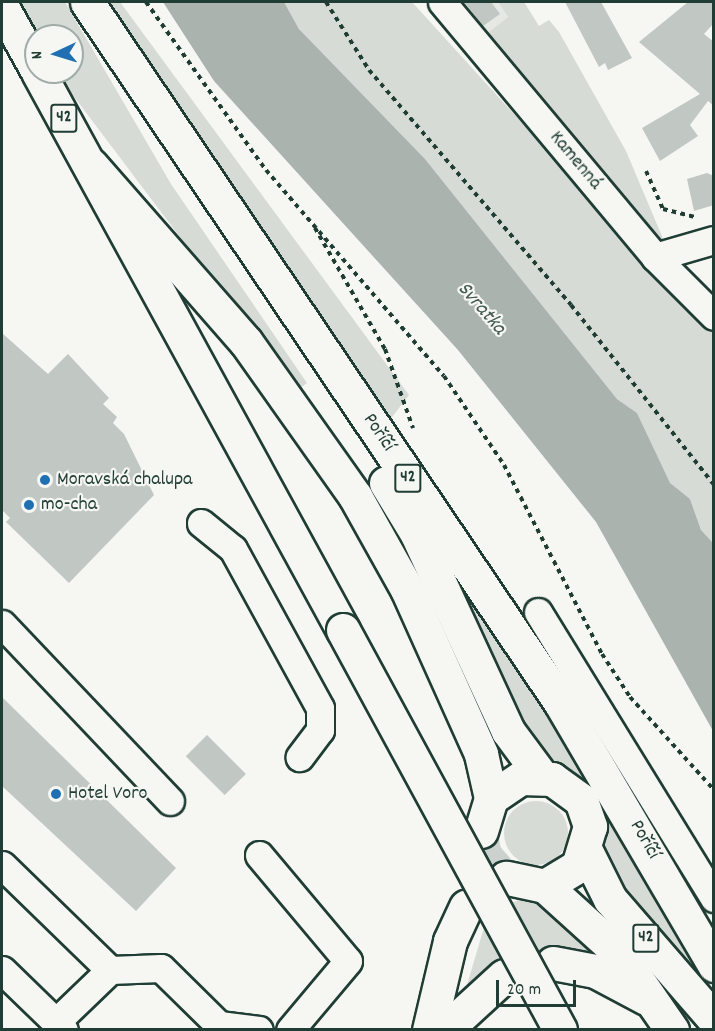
<!DOCTYPE html>
<meta charset="utf-8">
<style>
body{margin:0}
#map{position:relative;width:715px;height:1031px;overflow:hidden;background:#f6f6f2;font-family:Dekko,sans-serif}
div>[style]{position:absolute}
.built>*{inset:0;background:#e6e8e4}
.green>*{inset:0;background:#d6dbd6}
.round{border-radius:50%}
.water>*{inset:0;background:#aab3ae}
.building>*{inset:0;background:#c1c8c3;transform-origin:0 0}
.highway-tunnel>*{height:33px;margin-top:-16.5px;transform-origin:0;background:repeating-linear-gradient(90deg,#cbd1cc 0 33px,transparent 0 49px)}
.path>*{height:4px;margin-top:-2px;transform-origin:0;background:repeating-linear-gradient(90deg,#1f3d34 0 4.5px,transparent 0 9px)}
.roads{filter:drop-shadow(2px 0 #1f3d34) drop-shadow(-2px 0 #1f3d34) drop-shadow(0 2px #1f3d34) drop-shadow(0 -2px #1f3d34)}
.minor>*{height:27px;margin:-13.5px;padding:0 13.5px;transform-origin:13.5px;border-radius:13.5px;background:#f6f6f2}
.highway>*{height:33px;margin:-16.5px;padding:0 16.5px;transform-origin:16.5px;border-radius:16.5px;background:#f6f6f2}
.bridges{filter:drop-shadow(2px 0 #1f3d34) drop-shadow(-2px 0 #1f3d34) drop-shadow(0 2px #1f3d34) drop-shadow(0 -2px #1f3d34)}
.highway-bridge>*{height:33px;margin:-16.5px;padding:0 16.5px;transform-origin:16.5px;border-radius:16.5px;background:#f6f6f2}
.dots>*{width:16px;height:16px;translate:-50% -50%;box-sizing:border-box;border:3px solid #f6f6f2;border-radius:50%}
span{translate:-50% -50%;white-space:nowrap;text-align:center;line-height:1.15;-webkit-text-stroke:4.5px #f6f6f2;paint-order:stroke}
.shield-label span{padding:2px 4px;background:#f6f6f2;border:2px solid;border-radius:4px;-webkit-text-stroke-width:0}
.shield-label{font-size:18px;color:#1f3d34;font-weight:700}
.street-label{font-size:20px;color:#1f3d34}
.poi-label{font-size:20px;color:#1f3d34}
.left{translate:0 -50%;text-align:left}
.water-label{font-size:21px;color:#425a52;font-style:italic}
.frame{position:absolute;inset:0;border:3px solid #1f3d34;pointer-events:none}
.north{position:absolute;left:24px;top:24px;width:60px;height:60px;box-sizing:border-box;background:#f6f6f2;border:2px solid #a0aca6;border-radius:50%;rotate:266deg;font-size:16px;font-weight:700;line-height:24px;text-align:center;color:#1f3d34}
.north::after{content:'';display:block;margin:auto;width:21px;height:27px;background:#1f6fb2;clip-path:polygon(50% 0,100% 100%,50% 72%,0 100%)}
.scale{position:absolute;left:496px;top:980px;width:80px;height:27px;box-sizing:border-box;border:3px solid #1f3d34;border-top:0;padding-left:8px;font-size:18px;line-height:21px;white-space:nowrap;color:#1f3d34;-webkit-text-stroke:4px #f6f6f2;paint-order:stroke}
</style>
<div id="map">
<div class="built">
<div style="clip-path:polygon(462px 2px,498px 2px,508px 17px,485px 35px)"></div>
</div>
<div class="green">
<div style="clip-path:polygon(19px 2px,65px 2px,171px 184px,307px 383px,296px 391px,69px 90px,58px 72px,72px 72px,72px 36px,38px 36px)"></div>
<div style="clip-path:polygon(102px 2px,120px 2px,409px 395px,389px 421px)"></div>
<div style="clip-path:polygon(284px 2px,412px 2px,713px 333px,713px 543px,701px 530px,690px 499px,670px 484px,637px 413px,617px 399px,425px 159px,299px 29px)"></div>
<div style="clip-path:polygon(498px 2px,524px 2px,539px 26px,549px 20px,559px 32px,626px 151px,664px 241px,655px 239px,485px 35px,508px 17px)"></div>
<div style="clip-path:polygon(456px 579px,589px 778px,704px 978px,617px 885px,607px 865px,601px 818px,522px 725px)"></div>
<div class="round" style="left:504px;top:801px;width:64px;height:64px"></div>
<div style="clip-path:polygon(519px 900px,552px 908px,601px 960px,548px 953px,524px 957px,464px 995px,485px 924px,501px 907px)"></div>
</div>
<div class="water">
<div style="clip-path:polygon(163px 2px,284px 2px,299px 29px,425px 159px,617px 399px,637px 413px,670px 483px,690px 499px,701px 530px,713px 543px,713px 731px,596px 522px,458px 350px,214px 81px)"></div>
</div>
<div class="building">
<div style="clip-path:polygon(464px 2px,491px 2px,500px 14px,483px 26px)"></div>
<div style="clip-path:polygon(565px 2px,601px 2px,632px 58px,608px 70px,605px 63px,599px 67px)"></div>
<div style="clip-path:polygon(688px 2px,714px 2px,714px 23px,704px 34px,714px 42px,714px 106px,708px 101px,690px 125px,698px 136px,660px 161px,642px 128px,700px 94px,639px 42px)"></div>
<div style="clip-path:polygon(707px 173px,714px 176px,714px 205px,694px 211px,687px 179px)"></div>
<div style="clip-path:polygon(2px 333px,48px 374px,68px 354px,109px 398px,103px 404px,117px 417px,113px 423px,124px 434px,154px 495px,69px 583px,6px 522px,10px 518px,2px 510px)"></div>
<div style="clip-path:polygon(2px 697px,176px 868px,136px 911px,2px 786px)"></div>
<div style="left:207px;top:735px;width:55px;height:30px;rotate:45deg"></div>
</div>
<div class="highway-tunnel">
<div style="left:481px;top:831px;width:23px;rotate:80deg"></div>
<div style="left:485px;top:854px;width:32px;rotate:49deg"></div>
</div>
<div class="path">
<div style="left:146px;top:2px;width:206px;rotate:54.5deg"></div>
<div style="left:266px;top:170px;width:272px;rotate:49.2deg"></div>
<div style="left:444px;top:376px;width:107px;rotate:56deg"></div>
<div style="left:504px;top:465px;width:213px;rotate:62.6deg"></div>
<div style="left:602px;top:654px;width:51px;rotate:56.9deg"></div>
<div style="left:630px;top:697px;width:125px;rotate:47.9deg"></div>
<div style="left:326px;top:2px;width:80px;rotate:57.7deg"></div>
<div style="left:369px;top:70px;width:310px;rotate:49.3deg"></div>
<div style="left:571px;top:305px;width:230px;rotate:51.5deg"></div>
<div style="left:646px;top:171px;width:42px;rotate:65.9deg"></div>
<div style="left:663px;top:209px;width:34px;rotate:14deg"></div>
<div style="left:315px;top:228px;width:140px;rotate:60deg"></div>
<div style="left:385px;top:349px;width:84px;rotate:70.5deg"></div>
</div>
<div class="roads">
<div class="minor">
<div style="left:442px;top:2px;width:332px;rotate:50.1deg"></div>
<div style="left:655px;top:257px;width:83px;rotate:45deg"></div>
<div style="left:655px;top:257px;width:61px;rotate:-16.1deg"></div>
<div style="left:201px;top:523px;width:41px;rotate:39.1deg"></div>
<div style="left:233px;top:549px;width:181px;rotate:61.3deg"></div>
<div style="left:320px;top:708px;width:22px;rotate:90deg"></div>
<div style="left:320px;top:730px;width:34px;rotate:127deg"></div>
<div style="left:538px;top:612px;width:336px;rotate:58.4deg"></div>
<div style="left:2px;top:624px;width:244px;rotate:46.5deg"></div>
<div style="left:259px;top:855px;width:138px;rotate:50deg"></div>
<div style="left:348px;top:961px;width:90px;rotate:130deg"></div>
<div style="left:2px;top:865px;width:151px;rotate:44.2deg"></div>
<div style="left:110px;top:970px;width:51px;rotate:-2.2deg"></div>
<div style="left:161px;top:968px;width:81px;rotate:44.5deg"></div>
<div style="left:219px;top:1025px;width:40px;rotate:7.1deg"></div>
<div style="left:2px;top:970px;width:86px;rotate:44.1deg"></div>
<div style="left:56px;top:1022px;width:75px;rotate:-43.9deg"></div>
</div>
<div class="highway">
<div style="left:87px;top:2px;width:845px;rotate:55.95deg"></div>
<div style="left:560px;top:702px;width:305px;rotate:59.6deg"></div>
<div style="left:2px;top:7px;width:70px;rotate:60.9deg"></div>
<div style="left:38px;top:72px;width:636px;rotate:61.34deg"></div>
<div style="left:91px;top:165px;width:235px;rotate:48.8deg"></div>
<div style="left:246px;top:342px;width:189px;rotate:54.7deg"></div>
<div style="left:355px;top:496px;width:107px;rotate:60.8deg"></div>
<div style="left:407px;top:589px;width:181px;rotate:65.8deg"></div>
<div style="left:481px;top:754px;width:45px;rotate:77.2deg"></div>
<div style="left:386px;top:483px;width:60px;rotate:58.7deg"></div>
<div style="left:417px;top:534px;width:217px;rotate:65.2deg"></div>
<div style="left:508px;top:731px;width:57px;rotate:53.5deg"></div>
<div style="left:481px;top:831px;width:34px;rotate:-73deg"></div>
<div style="left:491px;top:798px;width:36px;rotate:-34deg"></div>
<div style="left:521px;top:778px;width:31px;rotate:2deg"></div>
<div style="left:552px;top:779px;width:36px;rotate:36deg"></div>
<div style="left:581px;top:800px;width:28px;rotate:71deg"></div>
<div style="left:590px;top:826px;width:42px;rotate:106.7deg"></div>
<div style="left:578px;top:866px;width:39px;rotate:149deg"></div>
<div style="left:545px;top:886px;width:40px;rotate:-168deg"></div>
<div style="left:586px;top:851px;width:54px;rotate:63.4deg"></div>
<div style="left:610px;top:899px;width:159px;rotate:49.1deg"></div>
<div style="left:545px;top:886px;width:98px;rotate:42.1deg"></div>
<div style="left:618px;top:952px;width:95px;rotate:55.3deg"></div>
<div style="left:553px;top:963px;width:43px;rotate:10.8deg"></div>
<div style="left:595px;top:971px;width:58px;rotate:27.9deg"></div>
<div style="left:429px;top:1030px;width:91px;rotate:-76.7deg"></div>
<div style="left:450px;top:941px;width:38px;rotate:-65deg"></div>
<div style="left:445px;top:1030px;width:80px;rotate:-42.5deg"></div>
</div>
</div>
<div class="bridges">
<div class="highway-bridge">
<div style="left:343px;top:630px;width:455px;rotate:61.5deg"></div>
</div>
</div>
<div class="dots">
<div style="left:45px;top:480px;background:#1f6fb2"></div>
<div style="left:29px;top:505px;background:#1f6fb2"></div>
<div style="left:56px;top:794px;background:#1f6fb2"></div>
</div>
<div class="shield-label">
<span style="left:64px;top:118px">42</span>
<span style="left:408px;top:478px">42</span>
<span style="left:646px;top:938px">42</span>
</div>
<div class="street-label">
<span style="left:575px;top:161px;rotate:50deg">Kamenná</span>
<span style="left:378px;top:433px;rotate:56deg">Poříčí</span>
<span style="left:644px;top:840px;rotate:60deg">Poříčí</span>
</div>
<div class="poi-label">
<span class="left" style="left:57px;top:480px">Moravská chalupa</span>
<span class="left" style="left:41px;top:505px">mo-cha</span>
<span class="left" style="left:68px;top:794px">Hotel Voro</span>
</div>
<div class="water-label">
<span style="left:481px;top:309px;rotate:49deg">Svratka</span>
</div>
<div class="frame"></div>
<div class="north">N</div>
<div class="scale">20 m</div>
</div>
